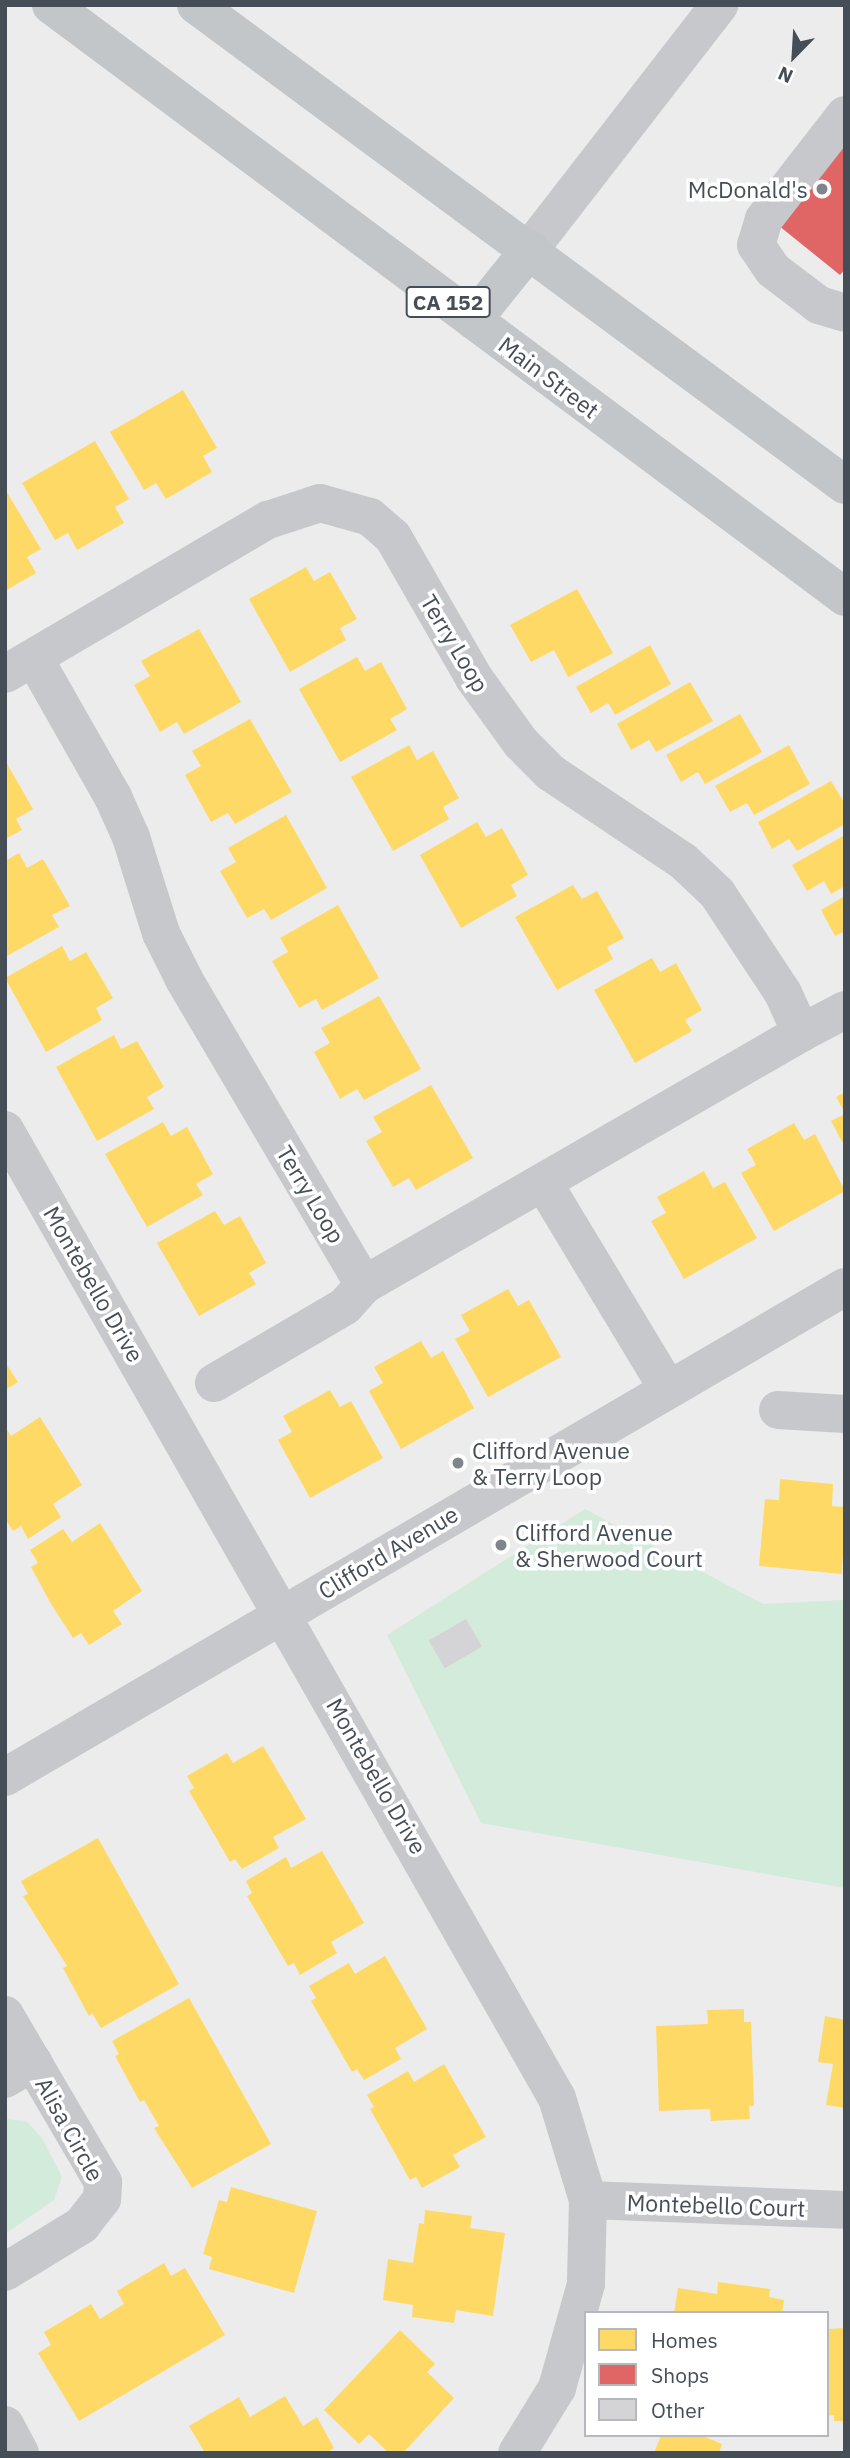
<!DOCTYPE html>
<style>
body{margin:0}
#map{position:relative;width:850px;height:2458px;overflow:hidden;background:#edecec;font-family:"IBM Plex Sans",sans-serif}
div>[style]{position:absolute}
.green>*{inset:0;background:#d2ebdb}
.homes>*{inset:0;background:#ffd966}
.shops>*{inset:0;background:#e06666}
.building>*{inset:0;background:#d4d4d6;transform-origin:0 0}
.minor>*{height:38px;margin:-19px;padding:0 19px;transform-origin:19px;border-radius:19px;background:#c6c8cb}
.major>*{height:38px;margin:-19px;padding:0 19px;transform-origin:19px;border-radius:19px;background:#c2c6c9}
.dots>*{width:19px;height:19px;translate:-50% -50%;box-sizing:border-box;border:4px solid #fff;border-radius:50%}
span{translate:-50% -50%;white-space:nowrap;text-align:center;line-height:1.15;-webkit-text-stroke:7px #fff;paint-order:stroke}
.shield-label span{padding:2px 5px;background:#fff;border:2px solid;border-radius:5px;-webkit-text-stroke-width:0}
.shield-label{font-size:21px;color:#454e57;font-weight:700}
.poi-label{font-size:23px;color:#454e57}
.right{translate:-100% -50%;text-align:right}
.left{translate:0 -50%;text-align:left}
.street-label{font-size:23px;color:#454e57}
.frame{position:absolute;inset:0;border:7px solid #454e57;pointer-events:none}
.legend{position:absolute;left:584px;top:2311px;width:245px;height:126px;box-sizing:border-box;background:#fff;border:2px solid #b5b8bc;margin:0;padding:9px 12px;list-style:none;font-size:21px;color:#454e57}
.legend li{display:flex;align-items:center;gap:14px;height:35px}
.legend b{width:35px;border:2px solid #b5b8bc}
.north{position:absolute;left:759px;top:21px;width:70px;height:70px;-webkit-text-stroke:5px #fff;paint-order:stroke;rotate:204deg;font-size:19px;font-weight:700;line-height:28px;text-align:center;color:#454e57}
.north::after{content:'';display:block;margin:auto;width:24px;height:32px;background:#454e57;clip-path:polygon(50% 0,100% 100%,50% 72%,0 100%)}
</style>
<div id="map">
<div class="green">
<div style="clip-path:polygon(585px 1509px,763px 1604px,845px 1600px,845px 1888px,481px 1823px,387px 1635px)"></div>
<div style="clip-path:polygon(5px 2119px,26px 2121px,42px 2138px,62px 2177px,54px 2200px,5px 2234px)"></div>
</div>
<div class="homes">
<div style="clip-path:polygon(183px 390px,217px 448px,203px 456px,212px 472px,166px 499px,156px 483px,144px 490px,110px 432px)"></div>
<div style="clip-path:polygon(95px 441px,129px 499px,115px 507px,124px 523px,77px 550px,68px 533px,55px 540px,22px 483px)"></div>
<div style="clip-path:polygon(5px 489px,41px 549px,27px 557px,36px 573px,5px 591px)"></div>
<div style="clip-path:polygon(306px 567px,314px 581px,330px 572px,357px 619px,340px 628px,346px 640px,290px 672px,249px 599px)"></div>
<div style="clip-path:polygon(577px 589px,613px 653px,568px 677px,554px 650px,531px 662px,510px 625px)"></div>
<div style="clip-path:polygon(199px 629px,241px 702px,184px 734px,177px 722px,160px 732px,134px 685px,150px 676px,141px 661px)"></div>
<div style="clip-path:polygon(650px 645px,671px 684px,615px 715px,608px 703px,591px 713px,576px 687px)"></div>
<div style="clip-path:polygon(357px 657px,365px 671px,381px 662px,407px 709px,390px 719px,397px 730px,340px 762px,299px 689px)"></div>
<div style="clip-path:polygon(690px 682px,713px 721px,656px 752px,649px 740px,631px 750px,617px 724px)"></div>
<div style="clip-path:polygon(740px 714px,762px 752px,705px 784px,698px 772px,681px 782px,666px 755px)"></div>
<div style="clip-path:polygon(250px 719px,292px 792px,235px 824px,228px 813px,211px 822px,185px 775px,201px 766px,192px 751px)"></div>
<div style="clip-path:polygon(409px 745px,417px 760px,433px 751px,459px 798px,443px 807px,449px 819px,393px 851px,351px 777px)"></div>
<div style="clip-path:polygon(789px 745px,810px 784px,754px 815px,747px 803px,730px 812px,715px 786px)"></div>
<div style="clip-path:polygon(5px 760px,33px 809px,16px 819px,22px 830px,5px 839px)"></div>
<div style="clip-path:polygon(831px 781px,845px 804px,845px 824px,797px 851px,789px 839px,772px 849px,758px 822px)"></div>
<div style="clip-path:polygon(286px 815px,327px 888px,271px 920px,264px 909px,247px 918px,220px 871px,236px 862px,228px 848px)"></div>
<div style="clip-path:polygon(477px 822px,486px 837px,502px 828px,528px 875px,511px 885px,517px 896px,461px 928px,420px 855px)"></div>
<div style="clip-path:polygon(845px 835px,845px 886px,831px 894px,824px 881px,807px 891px,792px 865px)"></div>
<div style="clip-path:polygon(19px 853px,27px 868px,43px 859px,70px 906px,52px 915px,59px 927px,5px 957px,5px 861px)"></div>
<div style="clip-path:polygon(573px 885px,582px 899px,597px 891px,624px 938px,607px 947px,613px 959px,557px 990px,515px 917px)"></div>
<div style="clip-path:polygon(845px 896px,845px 931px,835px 936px,821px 910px)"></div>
<div style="clip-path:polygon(338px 905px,379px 978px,322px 1010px,316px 999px,299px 1008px,272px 961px,288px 952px,280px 938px)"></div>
<div style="clip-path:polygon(62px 946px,70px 961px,86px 952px,113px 998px,96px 1008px,102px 1020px,46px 1052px,5px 978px)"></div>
<div style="clip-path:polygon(652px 958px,660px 972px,676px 963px,702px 1010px,685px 1020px,692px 1031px,635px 1063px,594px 990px)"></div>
<div style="clip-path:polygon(379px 996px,421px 1069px,364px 1100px,357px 1089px,340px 1099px,314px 1052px,330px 1043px,321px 1028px)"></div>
<div style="clip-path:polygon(114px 1035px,121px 1049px,137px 1041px,164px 1087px,147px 1097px,154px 1109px,97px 1141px,56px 1067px)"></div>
<div style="clip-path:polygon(431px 1085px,473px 1158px,416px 1190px,409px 1178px,393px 1187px,366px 1141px,382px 1132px,373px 1117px)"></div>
<div style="clip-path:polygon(845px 1092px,845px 1113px,836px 1097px)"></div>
<div style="clip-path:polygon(845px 1114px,845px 1147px,831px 1121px)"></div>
<div style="clip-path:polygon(163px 1122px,171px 1136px,187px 1127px,213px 1174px,196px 1184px,203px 1195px,147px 1227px,105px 1154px)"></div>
<div style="clip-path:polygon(794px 1123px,804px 1140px,815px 1134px,845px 1191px,774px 1231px,741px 1173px,756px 1165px,747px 1149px)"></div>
<div style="clip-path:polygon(704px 1171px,713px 1188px,725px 1182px,757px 1238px,684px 1279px,651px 1221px,666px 1213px,657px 1197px)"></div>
<div style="clip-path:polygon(215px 1211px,224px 1225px,240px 1216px,266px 1263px,249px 1273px,256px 1284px,199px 1316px,157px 1243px)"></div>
<div style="clip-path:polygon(508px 1289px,518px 1306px,529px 1300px,561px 1357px,488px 1397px,455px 1339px,470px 1331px,461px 1315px)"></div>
<div style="clip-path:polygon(421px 1341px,431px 1358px,443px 1351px,474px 1408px,401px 1449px,369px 1391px,383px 1383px,374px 1367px)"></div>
<div style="clip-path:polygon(5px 1362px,18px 1382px,5px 1390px)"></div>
<div style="clip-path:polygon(330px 1390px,340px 1407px,351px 1401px,383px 1458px,310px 1498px,278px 1440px,292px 1432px,283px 1416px)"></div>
<div style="clip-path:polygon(40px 1417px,82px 1485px,53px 1504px,61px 1517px,28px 1539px,21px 1526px,13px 1531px,5px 1519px,5px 1427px,11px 1436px)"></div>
<div style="clip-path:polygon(780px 1479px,833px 1484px,832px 1506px,845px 1507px,842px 1574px,759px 1566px,765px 1499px,779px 1500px)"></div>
<div style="clip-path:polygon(100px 1523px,142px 1591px,113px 1611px,122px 1624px,89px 1645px,81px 1633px,73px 1638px,51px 1604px,31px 1567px,38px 1563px,30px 1550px,63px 1529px,72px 1542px)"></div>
<div style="clip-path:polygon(263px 1746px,306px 1819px,273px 1837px,279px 1848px,242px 1869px,235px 1859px,230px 1862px,189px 1791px,194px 1788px,187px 1776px,227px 1753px,233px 1763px)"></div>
<div style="clip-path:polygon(98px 1838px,179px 1984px,101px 2028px,92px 2013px,89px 2016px,63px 1968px,67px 1966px,23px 1896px,28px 1894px,21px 1881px)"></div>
<div style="clip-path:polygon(322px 1851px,364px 1923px,331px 1942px,337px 1953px,300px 1975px,294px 1963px,288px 1966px,247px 1896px,252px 1893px,246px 1881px,286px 1857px,291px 1868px)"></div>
<div style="clip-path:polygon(385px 1956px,427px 2029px,395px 2048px,401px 2059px,364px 2080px,357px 2069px,352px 2072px,311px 2001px,316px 1998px,309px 1986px,349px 1963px,355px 1974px)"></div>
<div style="clip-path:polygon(189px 1998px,271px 2144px,192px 2188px,154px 2128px,159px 2126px,144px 2100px,140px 2102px,115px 2056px,119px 2054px,112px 2041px)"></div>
<div style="clip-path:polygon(744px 2009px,744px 2022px,751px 2022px,754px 2106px,749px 2106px,750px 2119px,711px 2121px,710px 2109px,659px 2111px,656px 2026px,708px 2024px,707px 2010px)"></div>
<div style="clip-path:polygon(825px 2016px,845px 2020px,845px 2108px,826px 2105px,833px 2064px,818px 2062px)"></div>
<div style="clip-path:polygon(444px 2064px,486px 2137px,453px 2155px,460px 2167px,422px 2188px,416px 2177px,410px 2180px,370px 2109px,374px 2107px,367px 2095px,408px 2071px,414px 2082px)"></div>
<div style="clip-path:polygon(231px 2187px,317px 2211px,294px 2293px,209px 2269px,212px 2257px,203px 2254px,219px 2200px,227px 2202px)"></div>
<div style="clip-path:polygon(425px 2210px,472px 2216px,470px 2228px,505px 2233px,493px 2316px,456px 2310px,454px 2323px,412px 2317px,413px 2305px,383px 2300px,388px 2259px,413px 2263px,419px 2223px,424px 2224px)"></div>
<div style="clip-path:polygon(164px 2263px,171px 2276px,185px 2268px,225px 2335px,79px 2421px,38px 2353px,51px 2345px,44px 2332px,91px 2304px,100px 2319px,124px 2304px,117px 2291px)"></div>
<div style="clip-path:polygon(718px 2282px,770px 2289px,769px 2297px,784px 2300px,782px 2313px,674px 2313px,678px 2288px,717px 2294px)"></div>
<div style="clip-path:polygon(845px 2328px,845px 2421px,834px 2421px,834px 2415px,827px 2416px,827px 2329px)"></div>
<div style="clip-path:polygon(400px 2330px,435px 2364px,427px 2372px,454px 2398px,403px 2453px,389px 2453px,369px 2434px,359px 2444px,324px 2410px)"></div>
<div style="clip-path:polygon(285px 2396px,303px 2426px,317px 2417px,334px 2448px,326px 2453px,205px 2453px,189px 2426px,239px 2397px,250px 2417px)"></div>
<div style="clip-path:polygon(661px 2435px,701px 2435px,722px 2444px,719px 2453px,654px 2453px)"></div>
</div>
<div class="shops">
<div style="clip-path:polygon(845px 144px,845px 269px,840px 275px,773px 221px)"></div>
</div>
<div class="building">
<div style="left:466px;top:1619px;width:32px;height:43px;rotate:60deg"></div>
</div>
<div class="minor">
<div style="left:845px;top:115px;width:132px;rotate:127.9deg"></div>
<div style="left:764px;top:219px;width:27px;rotate:107deg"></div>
<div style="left:756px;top:245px;width:30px;rotate:56deg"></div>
<div style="left:773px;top:270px;width:58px;rotate:37.3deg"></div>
<div style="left:819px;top:305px;width:27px;rotate:17deg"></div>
<div style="left:530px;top:249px;width:309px;rotate:-52.2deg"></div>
<div style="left:5px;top:674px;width:305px;rotate:-30.4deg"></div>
<div style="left:268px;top:520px;width:55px;rotate:-18.1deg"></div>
<div style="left:320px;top:503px;width:52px;rotate:15.6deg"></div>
<div style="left:370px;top:517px;width:30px;rotate:41deg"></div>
<div style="left:393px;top:537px;width:163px;rotate:60.1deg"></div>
<div style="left:474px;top:678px;width:80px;rotate:54.1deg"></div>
<div style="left:521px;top:743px;width:42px;rotate:45deg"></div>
<div style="left:551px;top:773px;width:159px;rotate:33.7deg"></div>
<div style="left:683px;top:861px;width:47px;rotate:43.3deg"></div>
<div style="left:717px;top:893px;width:120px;rotate:56.6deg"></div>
<div style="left:783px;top:993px;width:44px;rotate:65.8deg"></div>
<div style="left:801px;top:1033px;width:504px;rotate:150.03deg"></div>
<div style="left:364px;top:1285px;width:355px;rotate:-120.5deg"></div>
<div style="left:184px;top:979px;width:51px;rotate:-116.6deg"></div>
<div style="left:161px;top:933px;width:101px;rotate:-107.4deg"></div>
<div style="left:131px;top:837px;width:44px;rotate:-114.2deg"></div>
<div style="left:113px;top:797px;width:160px;rotate:-119.6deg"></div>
<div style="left:801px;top:1033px;width:50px;rotate:-27.6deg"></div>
<div style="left:5px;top:1130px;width:1114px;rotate:60.31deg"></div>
<div style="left:557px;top:2098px;width:107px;rotate:73.1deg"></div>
<div style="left:588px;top:2200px;width:84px;rotate:91.4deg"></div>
<div style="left:586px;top:2284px;width:108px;rotate:105.6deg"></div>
<div style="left:557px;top:2388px;width:76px;rotate:121.6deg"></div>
<div style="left:543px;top:1182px;width:242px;rotate:58.9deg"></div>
<div style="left:214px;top:1383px;width:152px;rotate:-30.4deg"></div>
<div style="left:345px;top:1306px;width:28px;rotate:-48deg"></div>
<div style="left:778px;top:1410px;width:67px;rotate:3.4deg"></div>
<div style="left:5px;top:1777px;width:972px;rotate:-30.26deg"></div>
<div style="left:5px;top:2015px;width:194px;rotate:59.6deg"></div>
<div style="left:103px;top:2182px;width:17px;rotate:93deg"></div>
<div style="left:102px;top:2199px;width:33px;rotate:128deg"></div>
<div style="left:82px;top:2225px;width:90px;rotate:148.6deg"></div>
<div style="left:5px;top:2079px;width:33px;rotate:-31deg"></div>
<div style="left:588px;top:2200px;width:257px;rotate:2.2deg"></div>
<div style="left:5px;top:2425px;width:32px;rotate:62deg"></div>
</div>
<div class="major">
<div style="left:51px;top:5px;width:990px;rotate:36.71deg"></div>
<div style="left:196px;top:5px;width:807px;rotate:36.49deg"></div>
<div style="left:473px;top:320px;width:91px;rotate:-51.2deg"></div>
</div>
<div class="dots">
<div style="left:822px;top:189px;background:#80858b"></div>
<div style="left:458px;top:1463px;background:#80858b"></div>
<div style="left:501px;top:1545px;background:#80858b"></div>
</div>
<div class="shield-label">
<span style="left:448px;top:302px">CA 152</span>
</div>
<div class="poi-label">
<span class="right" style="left:808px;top:189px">McDonald's</span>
<span class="left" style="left:472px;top:1463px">Clifford Avenue<br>&amp; Terry Loop</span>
<span class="left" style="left:515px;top:1545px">Clifford Avenue<br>&amp; Sherwood Court</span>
</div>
<div class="street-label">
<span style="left:549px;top:377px;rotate:37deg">Main Street</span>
<span style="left:455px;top:643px;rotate:59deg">Terry Loop</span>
<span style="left:311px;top:1194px;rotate:59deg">Terry Loop</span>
<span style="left:94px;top:1284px;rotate:60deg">Montebello Drive</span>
<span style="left:388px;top:1552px;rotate:-31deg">Clifford Avenue</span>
<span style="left:377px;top:1776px;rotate:60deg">Montebello Drive</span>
<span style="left:70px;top:2129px;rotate:61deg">Alisa Circle</span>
<span style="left:716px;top:2205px;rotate:2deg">Montebello Court</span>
</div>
<div class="frame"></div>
<ul class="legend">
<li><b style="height:19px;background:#ffd966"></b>Homes</li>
<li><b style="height:19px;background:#e06666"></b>Shops</li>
<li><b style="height:19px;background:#d4d4d6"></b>Other</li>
</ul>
<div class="north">N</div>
</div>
